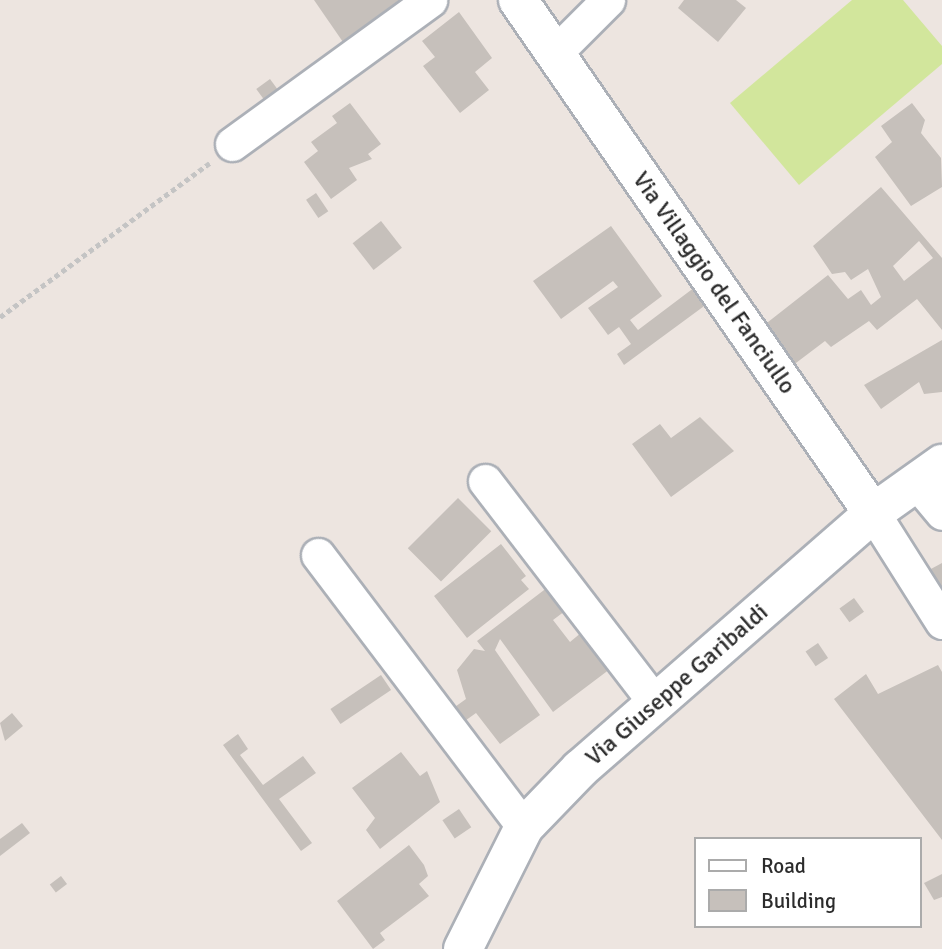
<!DOCTYPE html>
<style>
body{margin:0}
#map{position:relative;width:942px;height:949px;overflow:hidden;background:#ede5e0;font-family:Signika,sans-serif}
div>[style]{position:absolute}
.pitch>*{inset:0;background:#d2e69c}
.building>*{inset:0;background:#c6c0bb;transform-origin:0 0}
.path>*{height:4.5px;margin-top:-2.25px;transform-origin:0;background:repeating-linear-gradient(90deg,#c4c4c4 0 5px,transparent 0 8.5px)}
.roads{filter:drop-shadow(2px 0 #acb0b7) drop-shadow(-2px 0 #acb0b7) drop-shadow(0 2px #acb0b7) drop-shadow(0 -2px #acb0b7)}
.street>*{height:33px;margin:-16.5px;padding:0 16.5px;transform-origin:16.5px;border-radius:16.5px;background:#fff}
.secondary>*{height:38px;margin:-19px;padding:0 19px;transform-origin:19px;border-radius:19px;background:#fff}
span{translate:-50% -50%;white-space:nowrap;text-align:center;line-height:1.15;-webkit-text-stroke:5px #fff;paint-order:stroke}
.street-label{font-size:24px;color:#2c2c2c}
.legend{position:absolute;left:694px;top:837px;width:228px;height:91px;box-sizing:border-box;background:#fff;border:2px solid #ababab;margin:0;padding:9px 12px;list-style:none;font-size:21px;color:#2c2c2c}
.legend li{display:flex;align-items:center;gap:14px;height:35px}
.legend b{width:35px;border:2px solid #ababab}
</style>
<div id="map">
<div class="pitch">
<div style="clip-path:polygon(852px 0,903px 0,942px 46px,942px 64px,799px 185px,730px 103px)"></div>
</div>
<div class="building">
<div style="clip-path:polygon(314px 0,406px 0,345px 45px)"></div>
<div style="clip-path:polygon(684px 0,736px 0,746px 8px,718px 42px,678px 8px)"></div>
<div style="clip-path:polygon(459px 12px,492px 58px,475px 72px,489px 90px,460px 113px,423px 66px,435px 57px,422px 41px)"></div>
<div style="left:270px;top:79px;width:19px;height:17px;rotate:54deg"></div>
<div style="clip-path:polygon(350px 103px,381px 144px,368px 154px,372px 159px,349px 168px,357px 180px,331px 199px,304px 162px,318px 151px,311px 142px,337px 123px,332px 116px)"></div>
<div style="clip-path:polygon(912px 103px,925px 120px,921px 133px,941px 158px,942px 187px,911px 206px,875px 157px,892px 142px,881px 126px)"></div>
<div style="clip-path:polygon(evenodd,881px 187px,942px 258px,942px 330px,917px 299px,877px 330px,869px 321px,831px 347px,825px 341px,788px 369px,759px 329px,828px 275px,848px 299px,861px 290px,871px 305px,881px 297px,868px 269px,851px 280px,845px 272px,832px 274px,813px 246px,881px 187px,919px 241px,933px 258px,904px 281px,893px 266px,919px 241px)"></div>
<div style="left:316px;top:193px;width:22px;height:12px;rotate:56deg"></div>
<div style="left:381px;top:221px;width:34px;height:36px;rotate:52deg"></div>
<div style="clip-path:polygon(611px 226px,662px 296px,630px 320px,638px 330px,699px 284px,711px 301px,624px 365px,617px 354px,631px 344px,619px 327px,608px 335px,588px 308px,618px 287px,613px 281px,561px 319px,533px 281px)"></div>
<div style="clip-path:polygon(942px 340px,942px 392px,924px 394px,919px 382px,881px 409px,864px 385px)"></div>
<div style="clip-path:polygon(700px 417px,734px 451px,671px 497px,632px 444px,660px 424px,671px 438px)"></div>
<div style="left:458px;top:498px;width:47px;height:71px;rotate:45deg"></div>
<div style="clip-path:polygon(501px 544px,526px 576px,521px 580px,529px 589px,467px 638px,434px 596px)"></div>
<div style="clip-path:polygon(942px 563px,942px 594px,929px 570px)"></div>
<div style="clip-path:polygon(548px 587px,565px 611px,553px 620px,570px 642px,582px 632px,610px 669px,553px 712px,500px 639px,495px 650px,540px 715px,500px 744px,476px 713px,462px 723px,452px 709px,466px 699px,457px 670px,474px 649px,485px 651px,477px 641px)"></div>
<div style="left:854px;top:598px;width:17px;height:18px;rotate:54deg"></div>
<div style="left:818px;top:643px;width:18px;height:15px;rotate:56deg"></div>
<div style="clip-path:polygon(938px 665px,942px 672px,942px 840px,834px 699px,866px 674px,878px 694px)"></div>
<div style="left:381px;top:675px;width:18px;height:61px;rotate:56deg"></div>
<div style="clip-path:polygon(12px 713px,23px 726px,5px 741px,0 723px)"></div>
<div style="clip-path:polygon(238px 734px,248px 749px,240px 755px,263px 785px,303px 756px,316px 773px,279px 799px,312px 843px,301px 851px,223px 745px)"></div>
<div style="clip-path:polygon(401px 752px,420px 776px,427px 771px,440px 802px,380px 849px,366px 830px,375px 818px,352px 788px)"></div>
<div style="left:459px;top:809px;width:22px;height:20px;rotate:56deg"></div>
<div style="clip-path:polygon(22px 823px,30px 833px,0 856px,0 839px)"></div>
<div style="clip-path:polygon(409px 845px,424px 865px,428px 876px,419px 884px,429px 896px,380px 933px,385px 940px,373px 949px,337px 901px)"></div>
<div style="clip-path:polygon(942px 874px,942px 897px,934px 900px,924px 883px)"></div>
<div style="left:61px;top:876px;width:10px;height:14px;rotate:53deg"></div>
</div>
<div class="path">
<div style="left:0;top:317px;width:260px;rotate:-36.3deg"></div>
</div>
<div class="roads">
<div class="street">
<div style="left:555px;top:53px;width:75px;rotate:-45deg"></div>
<div style="left:232px;top:144px;width:245px;rotate:-36deg"></div>
<div style="left:485px;top:481px;width:281px;rotate:52.5deg"></div>
<div style="left:917px;top:483px;width:39px;rotate:50deg"></div>
<div style="left:873px;top:513px;width:129px;rotate:57.7deg"></div>
<div style="left:318px;top:555px;width:341px;rotate:52.9deg"></div>
</div>
<div class="secondary">
<div style="left:518px;top:0;width:624px;rotate:55.32deg"></div>
<div style="left:463px;top:949px;width:136px;rotate:-63.4deg"></div>
<div style="left:524px;top:827px;width:81px;rotate:-46deg"></div>
<div style="left:580px;top:769px;width:389px;rotate:-41.1deg"></div>
<div style="left:873px;top:513px;width:85px;rotate:-35.4deg"></div>
</div>
</div>
<div class="street-label">
<span style="left:714px;top:283px;rotate:55deg">Via Villaggio del Fanciullo</span>
<span style="left:677px;top:685px;rotate:-41deg">Via Giuseppe Garibaldi</span>
</div>
<ul class="legend">
<li><b style="height:9px;background:#fff"></b>Road</li>
<li><b style="height:19px;background:#c6c0bb"></b>Building</li>
</ul>
</div>
